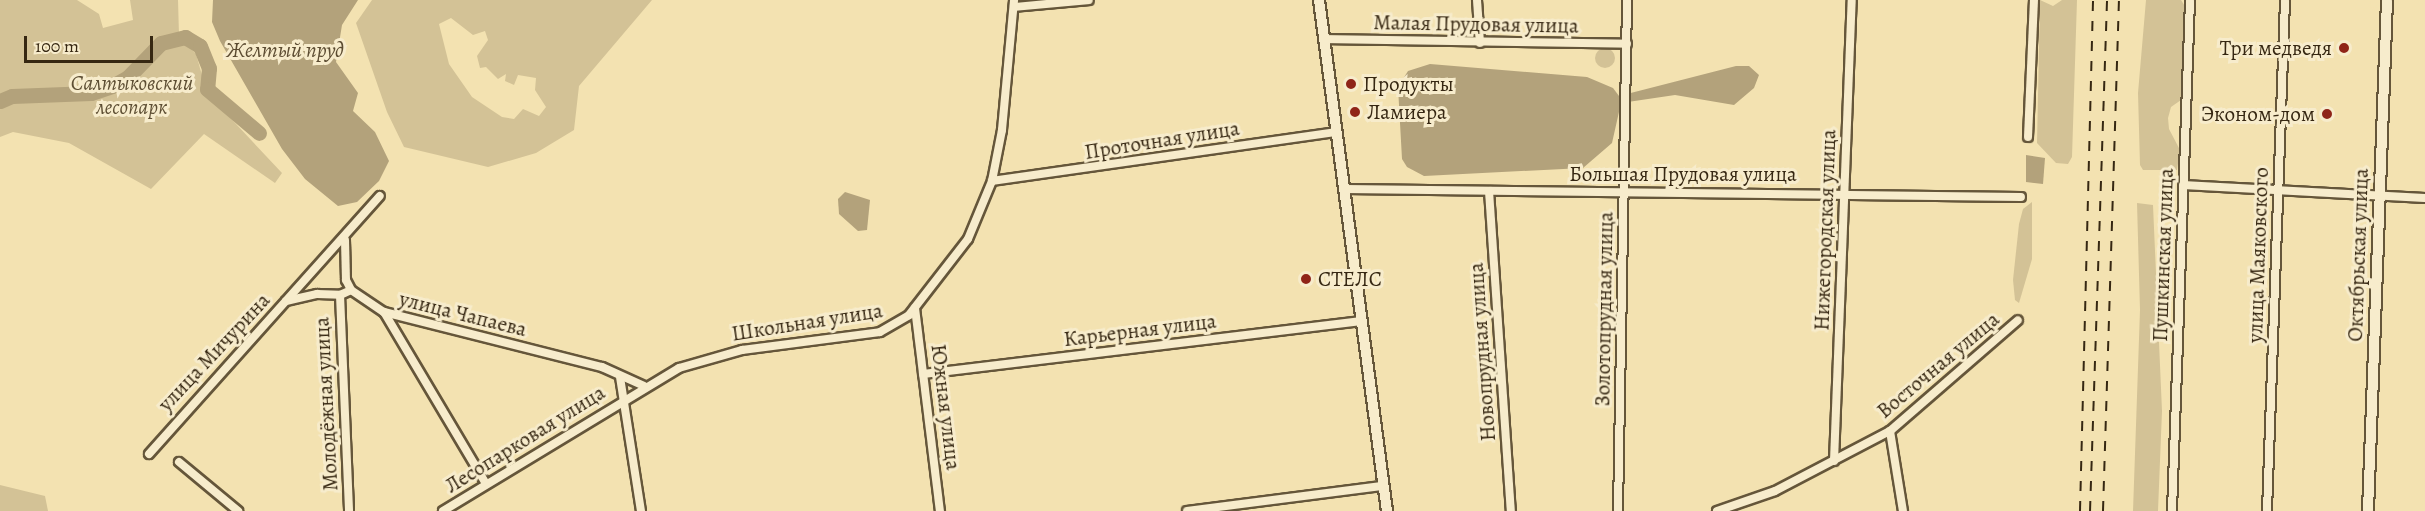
<!DOCTYPE html>
<meta charset="utf-8">
<style>
body{margin:0}
#map{position:relative;width:2425px;height:511px;overflow:hidden;background:#f3e2b1;font-family:Alegreya,serif}
div>[style]{position:absolute}
.green>*{inset:0;background:#d3c296}
.round{border-radius:50%}
.water>*{inset:0;background:#b3a27b}
.river>*{height:15px;margin:-7.5px;padding:0 7.5px;transform-origin:7.5px;border-radius:7.5px;background:#b3a27b}
.roads{filter:drop-shadow(2px 0 #65563a) drop-shadow(-2px 0 #65563a) drop-shadow(0 2px #65563a) drop-shadow(0 -2px #65563a)}
.street>*{height:8px;margin:-4px;padding:0 4px;transform-origin:4px;border-radius:4px;background:#f7eccc}
.secondary>*{height:10px;margin:-5px;padding:0 5px;transform-origin:5px;border-radius:5px;background:#f7eccc}
.rail>*{height:2px;margin-top:-1px;transform-origin:0;background:repeating-linear-gradient(90deg,#362712 0 10px,transparent 0 20px)}
.dots>*{width:16px;height:16px;translate:-50% -50%;box-sizing:border-box;border:3px solid #f7eccc;border-radius:50%}
span{translate:-50% -50%;white-space:nowrap;text-align:center;line-height:1.15;-webkit-text-stroke:6px #f7eccc;paint-order:stroke}
.street-label{font-size:21px;color:#362712}
.poi-label{font-size:21px;color:#362712}
.right{translate:-100% -50%;text-align:right}
.left{translate:0 -50%;text-align:left}
.park-label{font-size:21px;color:#5d4e33;font-style:italic}
.water-label{font-size:22px;color:#5c4c32;font-style:italic}
.scale{position:absolute;left:24px;top:36px;width:129px;height:27px;box-sizing:border-box;border:3px solid #362712;border-top:0;padding-left:8px;font-size:18px;line-height:21px;white-space:nowrap;color:#362712;-webkit-text-stroke:4px #f7eccc;paint-order:stroke}
</style>
<div id="map">
<div class="green">
<div style="clip-path:polygon(0 0,77px 0,99px 14px,103px 28px,133px 20px,130px 0,178px 0,179px 35px,196px 54px,207px 93px,282px 173px,275px 183px,204px 134px,151px 189px,69px 143px,13px 132px,0 137px)"></div>
<div style="clip-path:polygon(evenodd,372px 0,652px 0,579px 86px,574px 130px,536px 153px,488px 167px,404px 147px,387px 112px,356px 23px,372px 0,451px 18px,473px 35px,485px 31px,488px 40px,477px 56px,480px 68px,486px 67px,498px 79px,506px 74px,505px 81px,514px 85px,518px 75px,536px 78px,535px 90px,546px 107px,539px 116px,523px 109px,514px 119px,502px 117px,472px 97px,449px 64px,439px 24px,451px 18px)"></div>
<div style="clip-path:polygon(2040px 0,2053px 6px,2062px 0,2077px 0,2072px 157px,2068px 164px,2056px 163px,2037px 143px)"></div>
<div style="clip-path:polygon(2146px 0,2181px 0,2186px 8px,2181px 100px,2171px 107px,2168px 118px,2169px 129px,2180px 150px,2177px 170px,2143px 170px,2140px 165px,2138px 93px)"></div>
<div class="round" style="left:1595px;top:48px;width:20px;height:20px"></div>
<div style="clip-path:polygon(2032px 202px,2032px 259px,2019px 303px,2015px 300px,2013px 280px,2019px 224px,2023px 209px)"></div>
<div style="clip-path:polygon(2137px 203px,2153px 205px,2162px 411px,2158px 511px,2133px 511px,2140px 310px)"></div>
<div style="clip-path:polygon(0 485px,45px 496px,48px 511px,0 511px)"></div>
</div>
<div class="water">
<div style="clip-path:polygon(213px 0,358px 0,342px 25px,336px 62px,358px 93px,353px 111px,375px 132px,389px 161px,379px 181px,357px 202px,338px 206px,305px 179px,282px 149px,220px 41px,212px 22px)"></div>
<div style="clip-path:polygon(1430px 64px,1587px 77px,1613px 88px,1619px 96px,1736px 66px,1749px 66px,1759px 75px,1754px 88px,1734px 105px,1675px 95px,1621px 103px,1612px 143px,1583px 168px,1424px 176px,1407px 167px,1402px 159px,1398px 87px,1408px 71px)"></div>
<div style="clip-path:polygon(2026px 155px,2045px 158px,2043px 184px,2026px 182px)"></div>
<div style="clip-path:polygon(845px 192px,870px 200px,867px 230px,858px 231px,839px 214px,838px 199px)"></div>
</div>
<div class="river">
<div style="left:0;top:101px;width:13px;rotate:-23deg"></div>
<div style="left:12px;top:96px;width:79px;rotate:-2.2deg"></div>
<div style="left:91px;top:93px;width:22px;rotate:-18deg"></div>
<div style="left:112px;top:86px;width:18px;rotate:-29deg"></div>
<div style="left:128px;top:77px;width:47px;rotate:-45.9deg"></div>
<div style="left:161px;top:43px;width:25px;rotate:-14deg"></div>
<div style="left:185px;top:37px;width:17px;rotate:31deg"></div>
<div style="left:200px;top:46px;width:24px;rotate:68deg"></div>
<div style="left:209px;top:68px;width:21px;rotate:95deg"></div>
<div style="left:207px;top:89px;width:68px;rotate:40.2deg"></div>
</div>
<div class="roads">
<div class="street">
<div style="left:1477px;top:0;width:43px;rotate:86deg"></div>
<div style="left:1014px;top:7px;width:75px;rotate:-5.3deg"></div>
<div style="left:1325px;top:39px;width:302px;rotate:0.9deg"></div>
<div style="left:2028px;top:137px;width:137px;rotate:-87.5deg"></div>
<div style="left:992px;top:181px;width:348px;rotate:-8.1deg"></div>
<div style="left:2183px;top:185px;width:242px;rotate:3.1deg"></div>
<div style="left:1345px;top:189px;width:676px;rotate:0.68deg"></div>
<div style="left:1489px;top:191px;width:321px;rotate:86.1deg"></div>
<div style="left:345px;top:240px;width:40px;rotate:88.6deg"></div>
<div style="left:346px;top:280px;width:11px;rotate:63deg"></div>
<div style="left:351px;top:290px;width:40px;rotate:34deg"></div>
<div style="left:384px;top:312px;width:225px;rotate:14.2deg"></div>
<div style="left:602px;top:367px;width:46px;rotate:24.3deg"></div>
<div style="left:340px;top:295px;width:216px;rotate:87.6deg"></div>
<div style="left:286px;top:301px;width:32px;rotate:-13deg"></div>
<div style="left:317px;top:294px;width:23px;rotate:2deg"></div>
<div style="left:340px;top:295px;width:12px;rotate:-24deg"></div>
<div style="left:915px;top:308px;width:205px;rotate:83deg"></div>
<div style="left:384px;top:312px;width:200px;rotate:59.3deg"></div>
<div style="left:923px;top:374px;width:442px;rotate:-6.9deg"></div>
<div style="left:620px;top:377px;width:136px;rotate:81.1deg"></div>
<div style="left:1890px;top:431px;width:81px;rotate:80.8deg"></div>
<div style="left:149px;top:454px;width:346px;rotate:-48.2deg"></div>
<div style="left:1834px;top:461px;width:461px;rotate:-87.8deg"></div>
<div style="left:179px;top:462px;width:77px;rotate:39.7deg"></div>
<div style="left:443px;top:511px;width:276px;rotate:-31.2deg"></div>
<div style="left:679px;top:368px;width:66px;rotate:-15.9deg"></div>
<div style="left:742px;top:350px;width:139px;rotate:-7.4deg"></div>
<div style="left:880px;top:332px;width:34px;rotate:-30deg"></div>
<div style="left:909px;top:315px;width:96px;rotate:-52.2deg"></div>
<div style="left:968px;top:239px;width:63px;rotate:-67.5deg"></div>
<div style="left:992px;top:181px;width:52px;rotate:-78.9deg"></div>
<div style="left:1002px;top:130px;width:131px;rotate:-84.7deg"></div>
<div style="left:1187px;top:511px;width:198px;rotate:-7.3deg"></div>
<div style="left:1618px;top:511px;width:511px;rotate:-88.99deg"></div>
<div style="left:1717px;top:511px;width:61px;rotate:-19deg"></div>
<div style="left:1775px;top:491px;width:130px;rotate:-27.6deg"></div>
<div style="left:1890px;top:431px;width:169px;rotate:-40.9deg"></div>
<div style="left:2172px;top:511px;width:511px;rotate:-87.98deg"></div>
<div style="left:2267px;top:511px;width:511px;rotate:-87.98deg"></div>
</div>
<div class="secondary">
<div style="left:1319px;top:0;width:516px;rotate:82.42deg"></div>
<div style="left:2368px;top:511px;width:511px;rotate:-87.87deg"></div>
</div>
</div>
<div class="rail">
<div style="left:2080px;top:511px;width:511px;rotate:-88.54deg"></div>
<div style="left:2090px;top:511px;width:511px;rotate:-88.09deg"></div>
<div style="left:2103px;top:511px;width:511px;rotate:-88.21deg"></div>
</div>
<div class="dots">
<div style="left:2344px;top:48px;background:#8f2418"></div>
<div style="left:1351px;top:84px;background:#8f2418"></div>
<div style="left:1355px;top:112px;background:#8f2418"></div>
<div style="left:2327px;top:114px;background:#8f2418"></div>
<div style="left:1306px;top:279px;background:#8f2418"></div>
</div>
<div class="street-label">
<span style="left:1476px;top:24px;rotate:1deg">Малая Прудовая улица</span>
<span style="left:1162px;top:140px;rotate:-9deg">Проточная улица</span>
<span style="left:1683px;top:174px">Большая Прудовая улица</span>
<span style="left:1825px;top:230px;rotate:-88deg">Нижегородская улица</span>
<span style="left:2163px;top:255px;rotate:-88deg">Пушкинская улица</span>
<span style="left:2258px;top:255px;rotate:-88deg">улица Маяковского</span>
<span style="left:2358px;top:255px;rotate:-88deg">Октябрьская улица</span>
<span style="left:1604px;top:309px;rotate:-89deg">Золотопрудная улица</span>
<span style="left:463px;top:314px;rotate:14deg">улица Чапаева</span>
<span style="left:807px;top:322px;rotate:-9deg">Школьная улица</span>
<span style="left:1140px;top:330px;rotate:-7deg">Карьерная улица</span>
<span style="left:214px;top:352px;rotate:-47deg">улица Мичурина</span>
<span style="left:1482px;top:352px;rotate:-94deg">Новопрудная улица</span>
<span style="left:1938px;top:365px;rotate:-40deg">Восточная улица</span>
<span style="left:326px;top:404px;rotate:-93deg">Молодёжная улица</span>
<span style="left:946px;top:407px;rotate:83deg">Южная улица</span>
<span style="left:525px;top:439px;rotate:-32deg">Лесопарковая улица</span>
</div>
<div class="poi-label">
<span class="right" style="left:2332px;top:48px">Три медведя</span>
<span class="left" style="left:1363px;top:84px">Продукты</span>
<span class="left" style="left:1367px;top:112px">Ламиера</span>
<span class="right" style="left:2315px;top:114px">Эконом-дом</span>
<span class="left" style="left:1318px;top:279px">СТЕЛС</span>
</div>
<div class="park-label">
<span style="left:132px;top:95px">Салтыковский<br>лесопарк</span>
</div>
<div class="water-label">
<span style="left:285px;top:51px">Желтый пруд</span>
</div>
<div class="scale">100 m</div>
</div>
